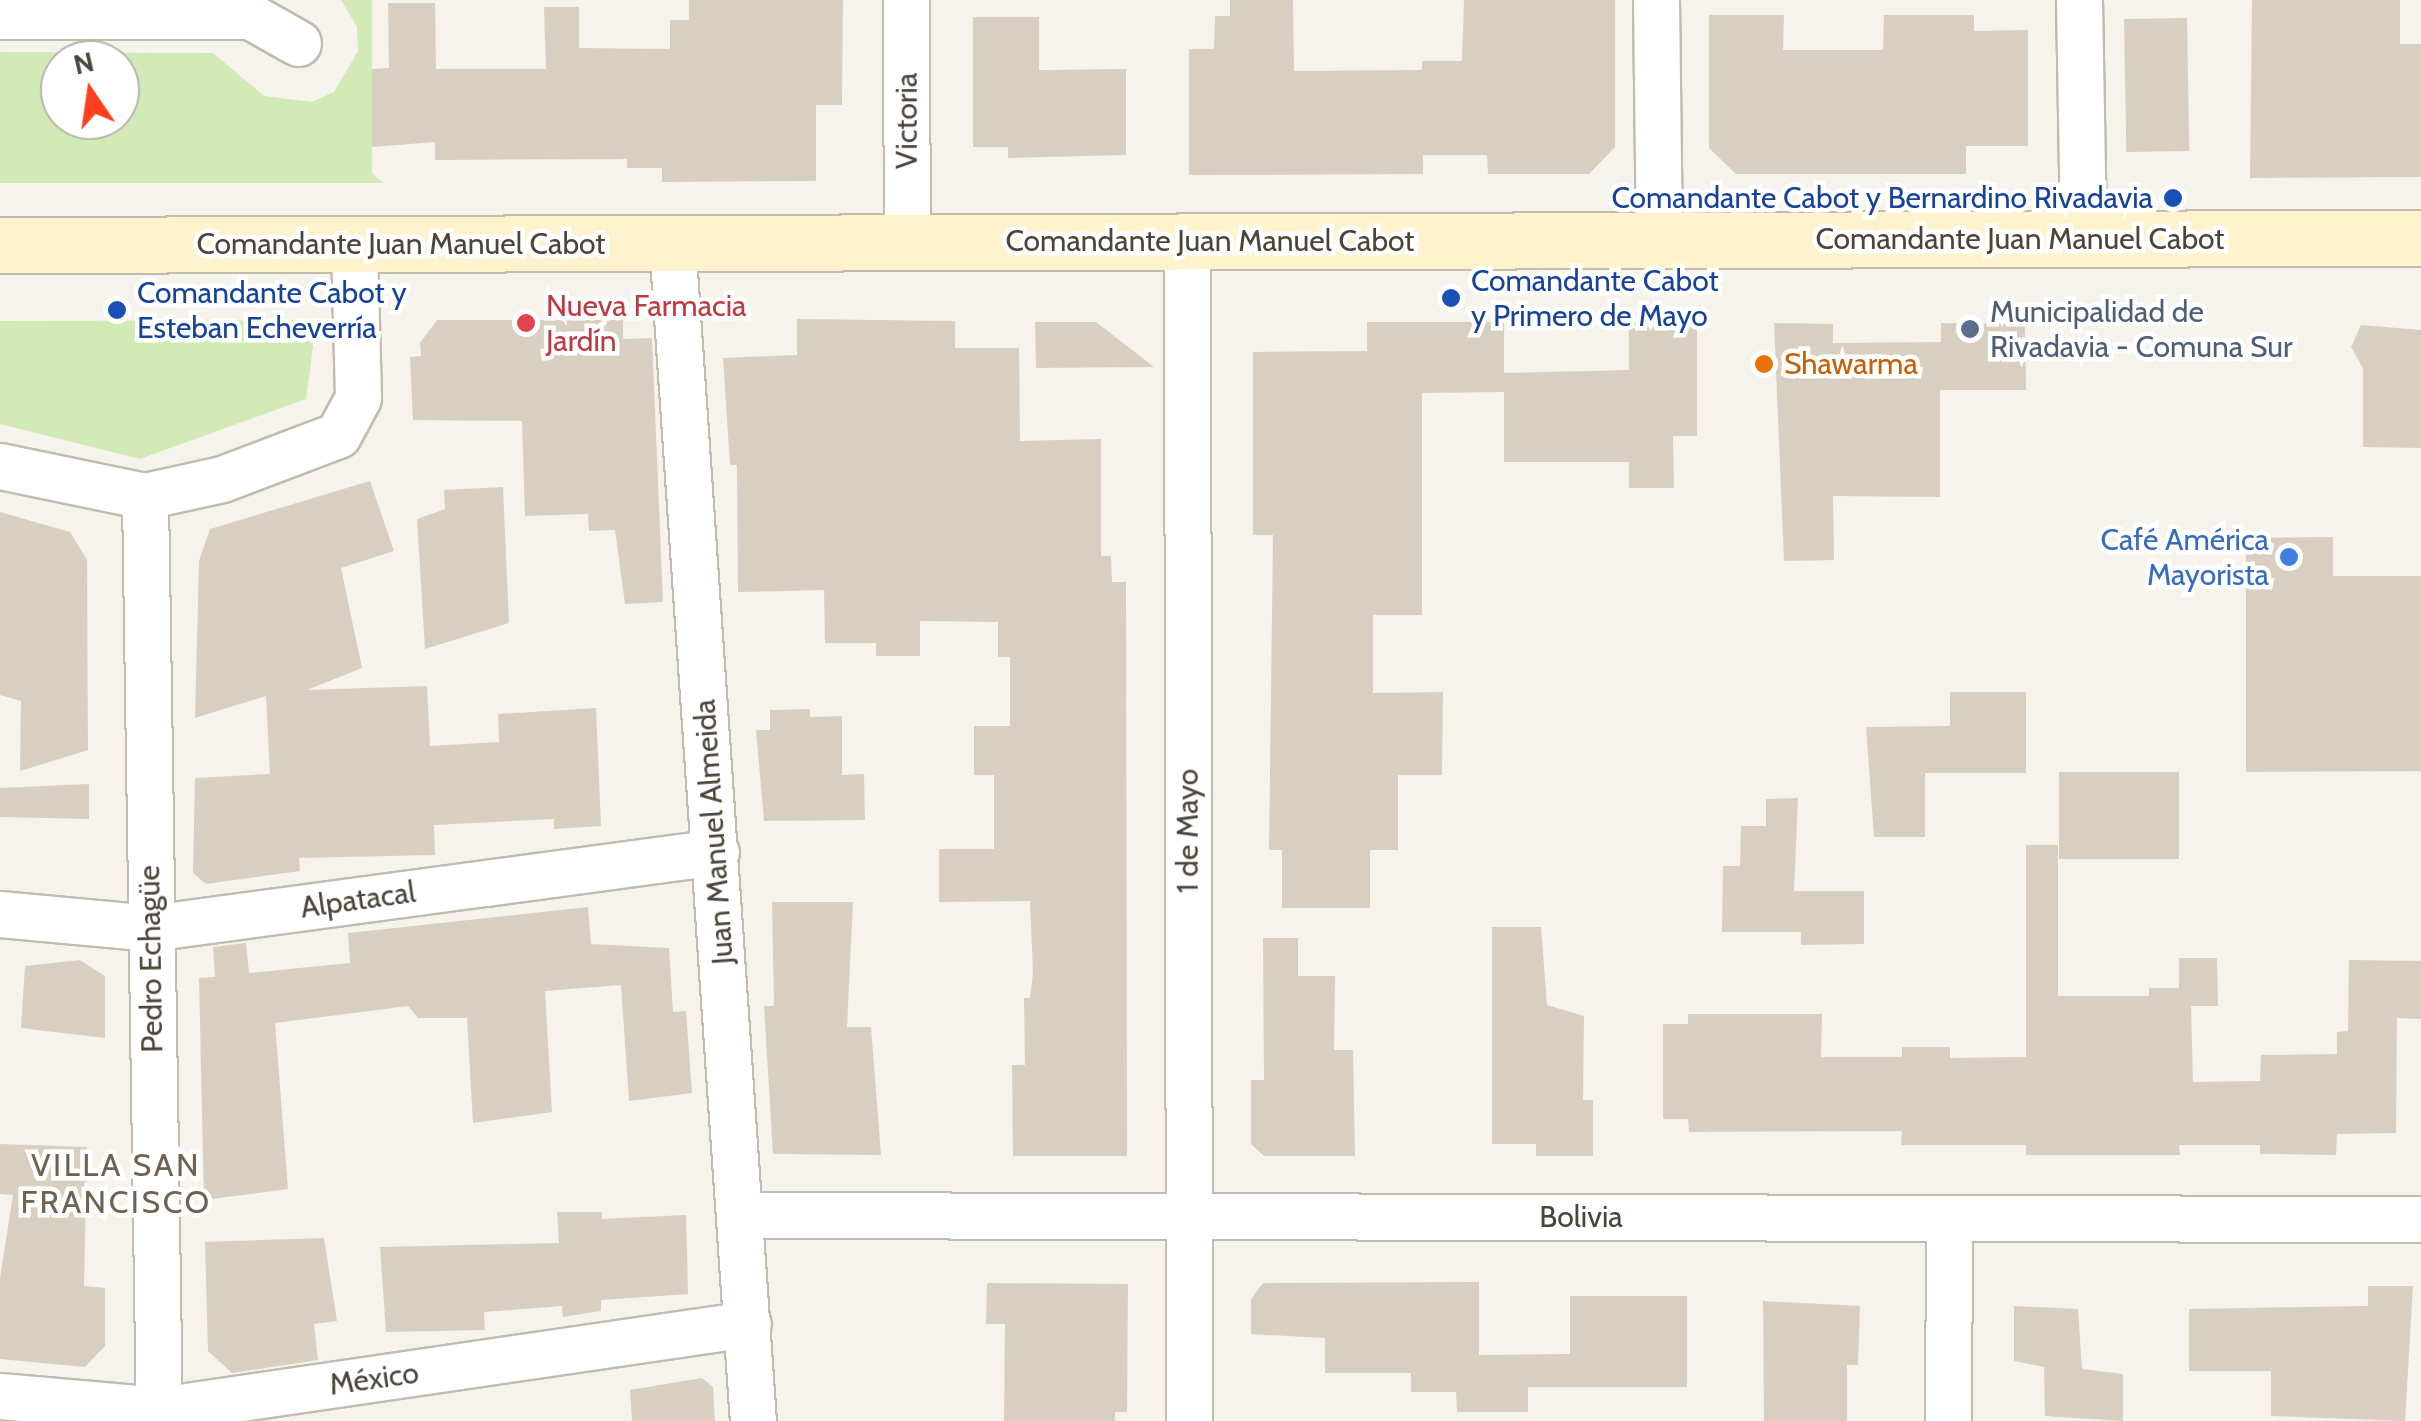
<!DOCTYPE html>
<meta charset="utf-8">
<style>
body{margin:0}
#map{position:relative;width:2421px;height:1421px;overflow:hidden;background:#f6f3ec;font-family:Cabin,sans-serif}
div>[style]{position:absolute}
.green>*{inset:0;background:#d2eab5}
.building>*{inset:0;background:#d8cfc1;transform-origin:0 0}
.roads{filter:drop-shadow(2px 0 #c2bbae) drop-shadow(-2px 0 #c2bbae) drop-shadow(0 2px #c2bbae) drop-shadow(0 -2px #c2bbae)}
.street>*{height:45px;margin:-22.5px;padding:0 22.5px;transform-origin:22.5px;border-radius:22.5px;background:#fff}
.secondary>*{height:55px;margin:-27.5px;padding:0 27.5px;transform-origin:27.5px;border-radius:27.5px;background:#fff3cd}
.dots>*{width:28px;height:28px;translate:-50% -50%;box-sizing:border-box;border:5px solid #fff;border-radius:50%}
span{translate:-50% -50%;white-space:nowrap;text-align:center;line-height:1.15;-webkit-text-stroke:9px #fff;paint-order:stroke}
.street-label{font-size:30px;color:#4b4439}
.transit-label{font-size:30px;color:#164399}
.right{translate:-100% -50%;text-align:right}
.left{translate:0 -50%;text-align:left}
.health-label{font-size:30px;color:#be3a42}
.service-label{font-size:30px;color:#4e5e75}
.food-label{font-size:30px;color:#c56008}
.shop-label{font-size:30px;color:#366cbe}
.neighbourhood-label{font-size:32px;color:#6e6250;letter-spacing:2.5px}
.north{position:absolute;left:40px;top:40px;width:100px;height:100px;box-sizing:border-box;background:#fff;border:2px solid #b7b4b0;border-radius:50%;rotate:347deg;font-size:28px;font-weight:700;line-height:40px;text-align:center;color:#4b4439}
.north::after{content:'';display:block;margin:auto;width:35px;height:45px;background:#fc3f1d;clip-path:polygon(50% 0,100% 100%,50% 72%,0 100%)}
</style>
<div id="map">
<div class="green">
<div style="clip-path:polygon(evenodd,341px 0,372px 0,372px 173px,383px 183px,0 183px,0 52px,213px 53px,264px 96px,312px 102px,334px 92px,358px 51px,357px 27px,341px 0,120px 60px,120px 120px,60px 120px,60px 60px,120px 60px)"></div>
<div style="clip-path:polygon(301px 320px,314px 339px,306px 399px,140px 459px,0 424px,0 321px)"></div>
</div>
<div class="building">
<div style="clip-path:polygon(689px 0,843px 0,842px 105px,816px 105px,816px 181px,662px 182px,662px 168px,627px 168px,627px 159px,435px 160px,435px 142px,372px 147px,372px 69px,389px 68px,388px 3px,435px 3px,436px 69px,546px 69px,544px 7px,579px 7px,579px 48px,670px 49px,670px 20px,689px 20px)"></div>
<div style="clip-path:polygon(1230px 0,1293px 0,1294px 71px,1422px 70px,1422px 61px,1462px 61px,1464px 0,1615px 0,1615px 147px,1589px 174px,1488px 174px,1487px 155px,1423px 155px,1423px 174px,1189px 175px,1189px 49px,1214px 49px,1215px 16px,1230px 16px)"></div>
<div style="clip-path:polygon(2252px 0,2400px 0,2400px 44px,2421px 44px,2421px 177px,2250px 178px)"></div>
<div style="clip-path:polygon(1709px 15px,1784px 15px,1783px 50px,1883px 50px,1884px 15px,1974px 15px,1974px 31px,2028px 30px,2028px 146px,1966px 146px,1966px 174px,1736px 174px,1709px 148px)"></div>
<div style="clip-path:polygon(973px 17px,1039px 17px,1039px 70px,1126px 69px,1126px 155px,1008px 158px,1008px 147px,973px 147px)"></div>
<div style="left:2187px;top:18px;width:133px;height:63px;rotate:89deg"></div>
<div style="clip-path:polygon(797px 319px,955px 321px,955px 348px,1019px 348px,1020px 441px,1101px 439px,1101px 556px,1111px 556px,1112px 582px,1126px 582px,1127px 1156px,1013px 1156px,1012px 1065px,1025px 1065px,1024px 998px,1030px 998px,1033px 973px,1030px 901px,939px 902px,939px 849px,994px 849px,994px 775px,974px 775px,974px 726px,1010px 726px,1010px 657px,998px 657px,998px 622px,920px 621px,920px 656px,876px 656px,876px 643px,825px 643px,824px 590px,738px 592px,737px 465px,730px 465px,723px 358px,797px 355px)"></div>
<div style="clip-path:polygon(437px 320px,623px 320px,623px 339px,652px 338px,663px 602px,625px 604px,615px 530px,589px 531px,588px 514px,525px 516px,522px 421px,413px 420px,410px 357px,421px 356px,420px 343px)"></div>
<div style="clip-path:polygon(1035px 322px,1096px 322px,1154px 367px,1036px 368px)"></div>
<div style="clip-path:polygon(1367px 322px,1504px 322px,1504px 373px,1629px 370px,1629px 323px,1697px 323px,1697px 436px,1673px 436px,1674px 488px,1629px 488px,1629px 462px,1504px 462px,1504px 392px,1422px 393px,1422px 615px,1373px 615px,1373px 693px,1443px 692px,1442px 775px,1398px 775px,1398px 850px,1370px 850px,1370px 908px,1282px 908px,1282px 850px,1269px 850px,1273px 535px,1253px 535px,1253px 352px,1367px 351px)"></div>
<div style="clip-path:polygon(1774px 323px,1833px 324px,1833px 343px,1941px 342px,1941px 323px,2025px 324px,2026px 390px,1940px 390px,1940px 497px,1833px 496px,1834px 560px,1784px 561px)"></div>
<div style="clip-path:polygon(2361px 325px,2421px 330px,2421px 448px,2363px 447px,2363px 368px,2351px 347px)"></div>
<div style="clip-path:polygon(370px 481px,394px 551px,341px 568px,362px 668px,307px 690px,427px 686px,430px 746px,499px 742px,498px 714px,596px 708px,601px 826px,554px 829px,554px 819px,434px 825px,435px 855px,299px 858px,300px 871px,206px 884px,193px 873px,195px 778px,270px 774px,266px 696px,195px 718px,199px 561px,210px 529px)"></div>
<div style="clip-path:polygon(503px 487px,509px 623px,425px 649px,417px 519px,445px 509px,444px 490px)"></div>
<div style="clip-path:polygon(0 512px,70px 532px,87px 560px,88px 750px,20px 771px,21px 701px,0 695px)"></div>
<div style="clip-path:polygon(2333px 537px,2333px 576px,2421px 576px,2421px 771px,2246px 772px,2246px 538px)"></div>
<div style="clip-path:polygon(1950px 692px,2026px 692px,2026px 773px,1925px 773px,1925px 837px,1874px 837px,1866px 727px,1950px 726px)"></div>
<div style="clip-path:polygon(810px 709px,810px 717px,842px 716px,842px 775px,864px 774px,865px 820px,764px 821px,756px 730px,770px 730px,770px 710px)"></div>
<div style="left:2059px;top:772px;width:120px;height:87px"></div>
<div style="clip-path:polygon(89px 784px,89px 819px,0 817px,0 788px)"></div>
<div style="clip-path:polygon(1798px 798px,1794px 891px,1864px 891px,1864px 944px,1801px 945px,1801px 932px,1722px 932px,1723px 866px,1740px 866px,1741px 826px,1766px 826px,1766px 799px)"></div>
<div style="clip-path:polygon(2026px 845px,2058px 845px,2058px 996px,2149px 996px,2149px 988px,2179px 988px,2179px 958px,2217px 958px,2218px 1006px,2191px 1006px,2193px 1082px,2260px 1081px,2261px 1055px,2337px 1054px,2337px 1032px,2348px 1031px,2349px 960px,2421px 961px,2421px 1019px,2397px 1018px,2396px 1133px,2337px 1134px,2336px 1155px,2260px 1154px,2260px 1145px,2179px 1145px,2180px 1155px,2026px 1155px,2026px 1145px,1901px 1145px,1902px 1131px,1689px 1132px,1688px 1119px,1663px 1119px,1663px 1024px,1688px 1024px,1688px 1014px,1822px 1014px,1821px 1057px,1902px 1057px,1902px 1047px,1950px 1047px,1950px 1058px,2026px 1057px)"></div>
<div style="clip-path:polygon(772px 902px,853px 902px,847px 1027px,871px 1027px,881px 1155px,773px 1154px,764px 1006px,774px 1006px)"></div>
<div style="clip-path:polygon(588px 907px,591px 944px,669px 948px,673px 1012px,686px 1011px,692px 1093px,629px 1101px,621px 985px,545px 991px,552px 1112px,473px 1123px,467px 1018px,418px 1018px,408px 1006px,275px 1023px,288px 1189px,204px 1200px,199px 978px,215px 977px,213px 947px,246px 943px,249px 973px,350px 963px,348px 933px)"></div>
<div style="clip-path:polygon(1492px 927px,1541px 927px,1547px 1005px,1584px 1016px,1583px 1100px,1593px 1100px,1593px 1156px,1536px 1156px,1536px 1144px,1492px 1144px)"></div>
<div style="clip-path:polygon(1263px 938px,1298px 938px,1298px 976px,1335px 976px,1334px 1050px,1353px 1050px,1355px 1156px,1264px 1156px,1251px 1144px,1251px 1080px,1264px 1080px)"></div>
<div style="clip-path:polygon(80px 960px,105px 976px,105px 1038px,21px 1028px,25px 966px)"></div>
<div style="clip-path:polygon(0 1144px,87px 1147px,84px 1286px,105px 1288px,105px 1346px,85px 1367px,0 1359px,0 1278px,13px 1195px,0 1194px)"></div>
<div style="clip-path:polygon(557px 1212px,602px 1212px,602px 1219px,686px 1215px,688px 1294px,601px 1300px,601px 1311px,563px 1317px,562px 1306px,484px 1312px,485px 1330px,386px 1332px,380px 1247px,559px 1243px)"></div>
<div style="clip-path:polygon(324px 1238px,337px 1321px,314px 1324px,318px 1360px,232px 1373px,208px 1351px,205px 1242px)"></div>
<div style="clip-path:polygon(1479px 1282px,1479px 1355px,1570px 1354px,1570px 1296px,1687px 1296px,1687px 1387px,1528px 1387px,1528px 1412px,1457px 1412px,1456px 1392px,1411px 1392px,1411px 1373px,1325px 1373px,1325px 1338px,1251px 1334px,1251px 1299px,1263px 1283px)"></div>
<div style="clip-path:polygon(987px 1283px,1128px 1284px,1127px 1412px,1115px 1412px,1115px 1421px,1004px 1421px,1005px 1324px,986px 1324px)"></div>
<div style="clip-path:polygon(2368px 1286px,2413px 1286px,2405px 1421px,2271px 1416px,2271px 1371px,2189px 1371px,2189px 1309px,2368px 1306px)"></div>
<div style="clip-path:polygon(1763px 1301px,1860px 1306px,1858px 1365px,1847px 1365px,1847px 1421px,1764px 1421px)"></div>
<div style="clip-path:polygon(2014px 1306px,2078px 1309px,2082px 1369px,2123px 1374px,2123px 1421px,2045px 1416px,2044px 1367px,2014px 1361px)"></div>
<div style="clip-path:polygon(702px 1378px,713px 1387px,715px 1421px,632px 1421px,630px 1390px)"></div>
</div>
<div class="roads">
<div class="street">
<div style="left:906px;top:0;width:242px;rotate:89.8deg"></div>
<div style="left:1656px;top:0;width:240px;rotate:89.3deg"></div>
<div style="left:2079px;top:0;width:239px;rotate:89deg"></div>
<div style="left:0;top:16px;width:250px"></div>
<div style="left:250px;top:16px;width:55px;rotate:29.4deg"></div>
<div style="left:1187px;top:241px;width:1180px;rotate:89.9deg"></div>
<div style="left:672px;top:243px;width:1181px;rotate:86.07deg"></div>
<div style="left:0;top:466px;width:148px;rotate:11.7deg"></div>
<div style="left:145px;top:496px;width:79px;rotate:-12.4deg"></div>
<div style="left:222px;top:479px;width:124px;rotate:-20.8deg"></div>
<div style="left:338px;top:435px;width:42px;rotate:-61.6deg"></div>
<div style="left:358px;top:398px;width:154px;rotate:-91.5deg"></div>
<div style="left:145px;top:496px;width:925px;rotate:89.13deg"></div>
<div style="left:0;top:914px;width:151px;rotate:5.3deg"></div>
<div style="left:150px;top:928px;width:571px;rotate:-7.65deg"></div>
<div style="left:742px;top:1215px;width:1679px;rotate:0.14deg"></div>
<div style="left:0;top:1396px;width:160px;rotate:5deg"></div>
<div style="left:159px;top:1410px;width:595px;rotate:-8.31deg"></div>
<div style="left:1948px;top:1421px;width:203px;rotate:-89.7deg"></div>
</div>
<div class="secondary">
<div style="left:0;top:245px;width:2421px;rotate:-0.17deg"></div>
</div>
</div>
<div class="dots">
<div style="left:2173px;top:198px;background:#1a4fb4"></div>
<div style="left:1451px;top:298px;background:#1a4fb4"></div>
<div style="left:117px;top:310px;background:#1a4fb4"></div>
<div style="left:526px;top:323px;background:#e0444e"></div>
<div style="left:1970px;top:329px;background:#5c6f8a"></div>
<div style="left:1764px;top:364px;background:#e8710a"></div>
<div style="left:2289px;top:557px;background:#3f7fe0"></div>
</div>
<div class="street-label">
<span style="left:907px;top:121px;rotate:-90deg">Victoria</span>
<span style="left:2020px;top:239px">Comandante Juan Manuel Cabot</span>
<span style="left:1210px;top:241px">Comandante Juan Manuel Cabot</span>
<span style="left:401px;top:244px">Comandante Juan Manuel Cabot</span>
<span style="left:1188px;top:831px;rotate:-90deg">1 de Mayo</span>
<span style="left:714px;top:832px;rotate:-94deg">Juan Manuel Almeida</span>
<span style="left:358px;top:900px;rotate:-8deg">Alpatacal</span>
<span style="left:151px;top:959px;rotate:-91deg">Pedro Echagüe</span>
<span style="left:1581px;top:1217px">Bolivia</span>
<span style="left:374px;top:1379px;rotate:-8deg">México</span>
</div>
<div class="transit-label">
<span class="right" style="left:2153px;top:198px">Comandante Cabot y Bernardino Rivadavia</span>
<span class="left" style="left:1471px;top:298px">Comandante Cabot<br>y Primero de Mayo</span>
<span class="left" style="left:137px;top:310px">Comandante Cabot y<br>Esteban Echeverría</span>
</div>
<div class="health-label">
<span class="left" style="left:546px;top:323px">Nueva Farmacia<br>Jardín</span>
</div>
<div class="service-label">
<span class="left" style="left:1990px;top:329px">Municipalidad de<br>Rivadavia - Comuna Sur</span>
</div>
<div class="food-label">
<span class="left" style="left:1784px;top:364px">Shawarma</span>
</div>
<div class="shop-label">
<span class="right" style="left:2269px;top:557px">Café América<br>Mayorista</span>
</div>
<div class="neighbourhood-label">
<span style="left:116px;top:1184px">VILLA SAN<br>FRANCISCO</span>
</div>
<div class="north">N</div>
</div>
